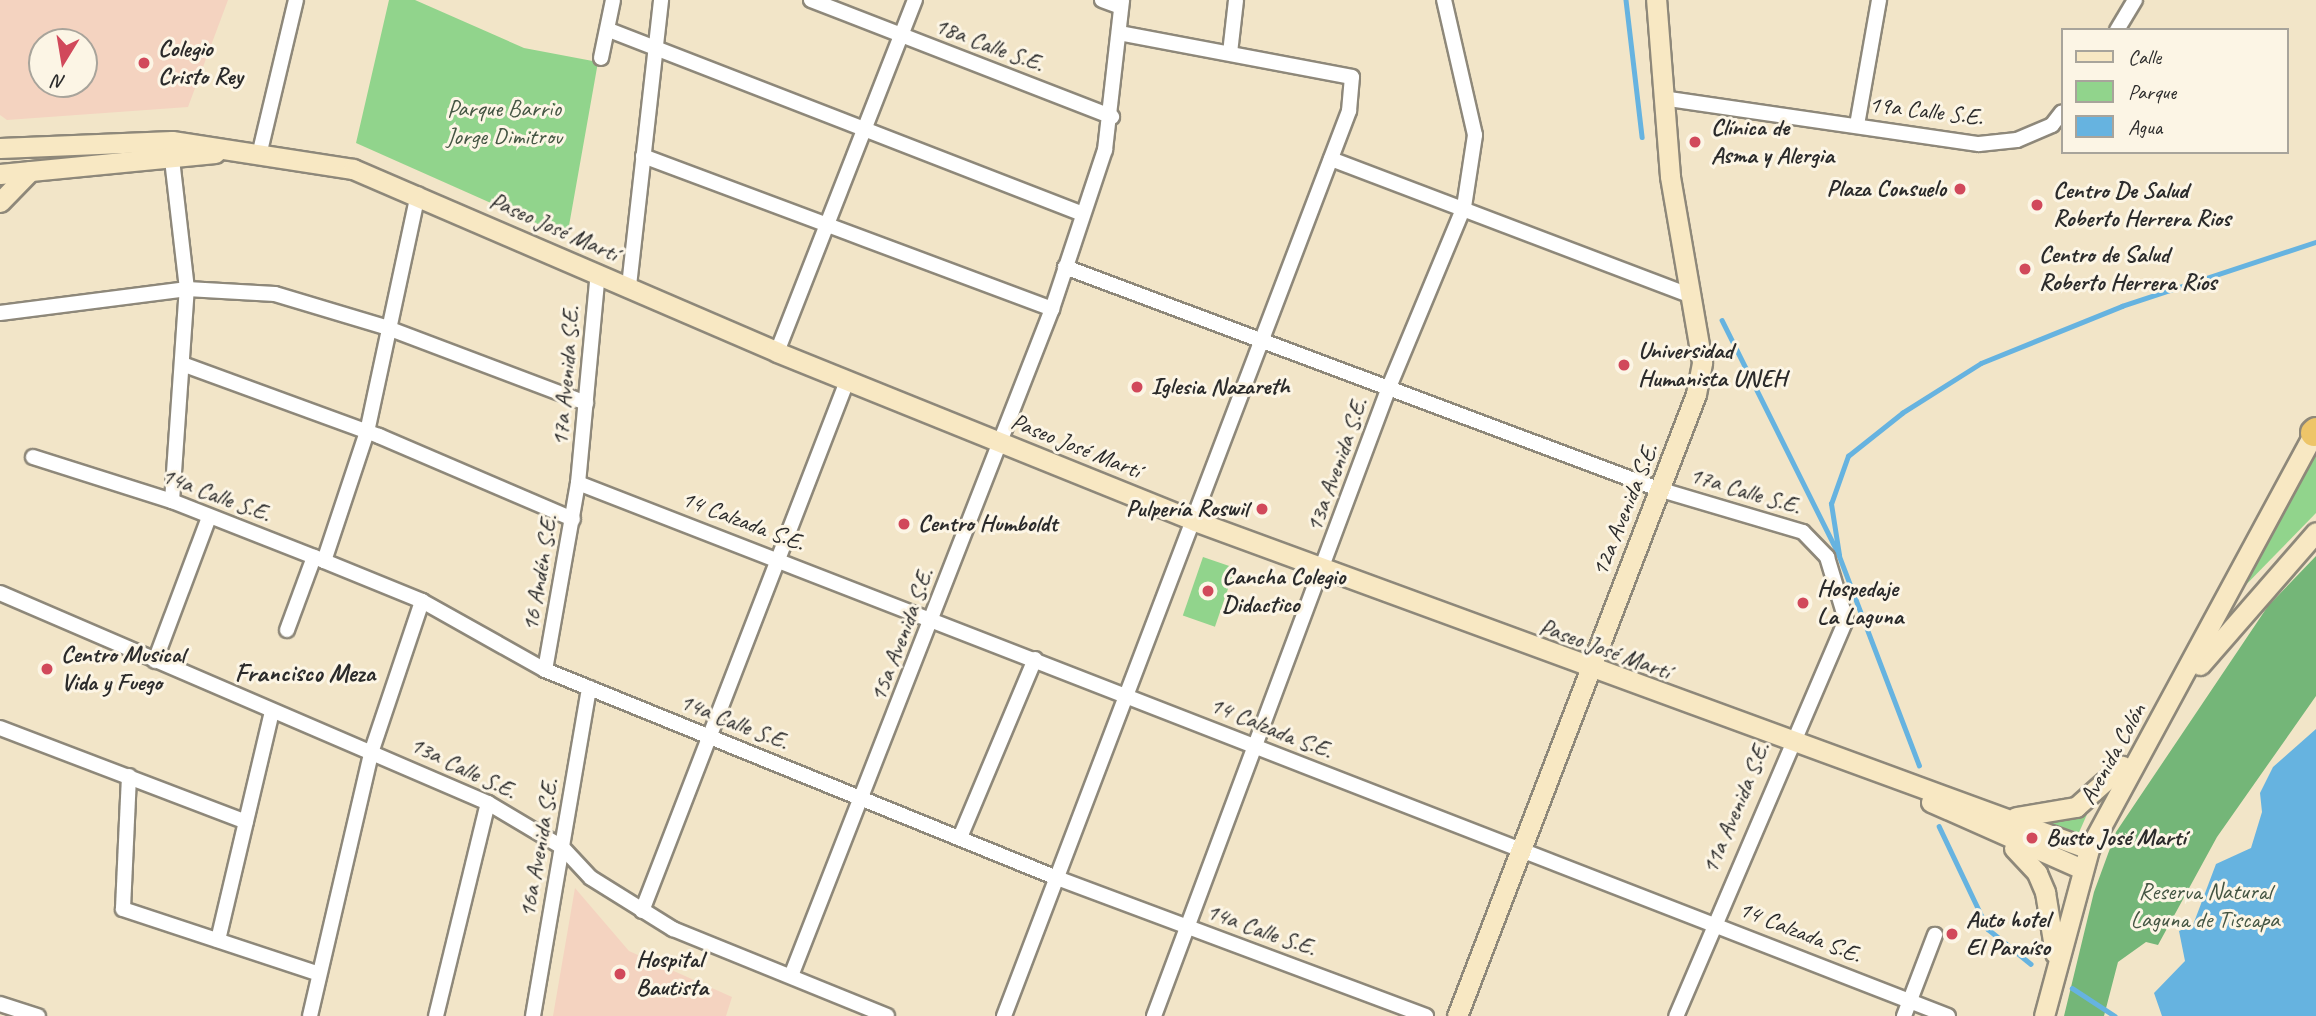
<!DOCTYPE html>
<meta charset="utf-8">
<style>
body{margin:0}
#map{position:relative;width:2316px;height:1016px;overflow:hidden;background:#f2e5c8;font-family:Caveat,sans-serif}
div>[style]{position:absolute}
.built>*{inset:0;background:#f4d3c0}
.green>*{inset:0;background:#91d48c;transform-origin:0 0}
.forest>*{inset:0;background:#74b678}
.water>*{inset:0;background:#66b3e0}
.stream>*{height:4.5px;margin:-2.25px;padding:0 2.25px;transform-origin:2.25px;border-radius:2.25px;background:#66b3e0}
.roads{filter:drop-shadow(2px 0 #8e887a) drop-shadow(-2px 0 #8e887a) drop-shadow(0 2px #8e887a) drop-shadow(0 -2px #8e887a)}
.street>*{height:14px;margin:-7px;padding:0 7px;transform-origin:7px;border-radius:7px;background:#fff}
.secondary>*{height:19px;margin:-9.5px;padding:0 9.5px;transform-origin:9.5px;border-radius:9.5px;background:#f8e8c3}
.highway>*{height:26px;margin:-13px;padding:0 13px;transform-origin:13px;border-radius:13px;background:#edc569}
.dots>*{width:19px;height:19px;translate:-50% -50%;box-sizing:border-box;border:4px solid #fcf5e5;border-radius:50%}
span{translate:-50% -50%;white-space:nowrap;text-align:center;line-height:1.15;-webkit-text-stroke:6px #fcf5e5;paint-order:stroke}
.street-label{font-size:24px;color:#2b2b2b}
.poi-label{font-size:24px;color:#2b2b2b;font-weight:700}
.left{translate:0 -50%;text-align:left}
.right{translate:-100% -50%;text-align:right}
.park-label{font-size:24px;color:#445543}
.neighbourhood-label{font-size:26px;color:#2b2b2b;font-weight:700}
.legend{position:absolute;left:2061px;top:28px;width:228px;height:126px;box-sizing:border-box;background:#fcf5e5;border:2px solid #a8a49b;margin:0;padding:9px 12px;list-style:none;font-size:21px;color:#2b2b2b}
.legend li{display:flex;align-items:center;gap:14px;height:35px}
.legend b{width:35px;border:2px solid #a8a49b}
.north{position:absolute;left:28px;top:28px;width:70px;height:70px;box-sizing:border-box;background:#fcf5e5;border:2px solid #a8a49b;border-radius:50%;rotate:191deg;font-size:19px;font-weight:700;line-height:28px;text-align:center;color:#2b2b2b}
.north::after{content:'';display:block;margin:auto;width:24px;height:32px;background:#d1495b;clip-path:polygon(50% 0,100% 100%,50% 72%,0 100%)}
</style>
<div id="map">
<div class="built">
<div style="clip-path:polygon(evenodd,0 0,228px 0,188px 107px,7px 120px,0 115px,0 0,42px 42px,84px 42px,84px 84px,42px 84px,42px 42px)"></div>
<div style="clip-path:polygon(575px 888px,629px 951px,732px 997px,726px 1016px,553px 1016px)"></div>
</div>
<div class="green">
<div style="clip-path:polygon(389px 0,415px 0,524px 48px,598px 62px,567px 237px,356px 143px)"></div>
<div style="clip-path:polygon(2316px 450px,2316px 513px,2233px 598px)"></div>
<div style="left:1203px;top:557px;width:34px;height:62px;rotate:19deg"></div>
<div style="clip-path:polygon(2092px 803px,2077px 837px,2034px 820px)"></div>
</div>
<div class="forest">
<div style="clip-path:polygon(2316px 556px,2316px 696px,2217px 837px,2158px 945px,2146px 942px,2118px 962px,2104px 1016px,2064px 1016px,2094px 892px,2116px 832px,2268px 606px)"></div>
</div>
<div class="water">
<div style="clip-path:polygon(2316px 729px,2316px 1016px,2162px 1016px,2154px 993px,2185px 961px,2179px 931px,2193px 925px,2216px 864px,2251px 848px,2262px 812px,2260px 793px,2273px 767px)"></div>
</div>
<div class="stream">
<div style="left:1626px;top:0;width:138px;rotate:83.3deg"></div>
<div style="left:1722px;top:320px;width:263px;rotate:63.5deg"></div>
<div style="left:1839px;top:555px;width:225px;rotate:69.1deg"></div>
<div style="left:1839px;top:555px;width:52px;rotate:-98.9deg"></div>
<div style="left:1831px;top:504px;width:51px;rotate:-70.5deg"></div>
<div style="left:1848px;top:456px;width:69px;rotate:-38.5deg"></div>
<div style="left:1902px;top:413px;width:93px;rotate:-32.3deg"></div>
<div style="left:1981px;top:363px;width:152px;rotate:-22deg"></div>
<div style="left:2122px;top:306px;width:204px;rotate:-18.3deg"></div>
<div style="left:1939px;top:826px;width:114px;rotate:64.6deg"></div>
<div style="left:1988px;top:929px;width:55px;rotate:39.1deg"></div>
<div style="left:2072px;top:988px;width:51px;rotate:33.1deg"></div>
</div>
<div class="roads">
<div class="street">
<div style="left:811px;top:0;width:323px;rotate:21.2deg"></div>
<div style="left:1102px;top:0;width:20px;rotate:20deg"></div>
<div style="left:609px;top:30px;width:508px;rotate:21.22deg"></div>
<div style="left:2117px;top:30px;width:35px;rotate:-59deg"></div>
<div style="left:1230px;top:53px;width:53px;rotate:-83.5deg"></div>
<div style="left:601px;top:58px;width:59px;rotate:-78.3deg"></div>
<div style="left:1662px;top:98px;width:320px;rotate:8.3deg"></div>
<div style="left:1979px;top:144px;width:38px;rotate:-6deg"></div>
<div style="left:2017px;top:140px;width:38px;rotate:-23deg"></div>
<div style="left:2052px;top:125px;width:16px;rotate:-52deg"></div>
<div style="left:1857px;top:125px;width:127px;rotate:-80deg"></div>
<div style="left:260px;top:151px;width:155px;rotate:-76.6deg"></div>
<div style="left:643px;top:156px;width:437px;rotate:20.5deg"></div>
<div style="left:1331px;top:159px;width:385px;rotate:20.8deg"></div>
<div style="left:1065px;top:267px;width:633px;rotate:20.52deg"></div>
<div style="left:1658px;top:489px;width:151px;rotate:16.5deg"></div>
<div style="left:1803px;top:532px;width:35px;rotate:46deg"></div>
<div style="left:1827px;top:557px;width:66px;rotate:73.2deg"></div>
<div style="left:1846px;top:620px;width:431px;rotate:113.2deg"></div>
<div style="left:629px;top:286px;width:288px;rotate:-83.6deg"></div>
<div style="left:0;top:313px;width:189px;rotate:-7.3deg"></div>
<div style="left:187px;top:289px;width:88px;rotate:3.3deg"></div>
<div style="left:275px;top:294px;width:115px;rotate:16.7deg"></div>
<div style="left:385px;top:327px;width:215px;rotate:20.7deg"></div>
<div style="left:777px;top:352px;width:378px;rotate:-68.6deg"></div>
<div style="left:185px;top:365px;width:207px;rotate:20.1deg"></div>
<div style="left:379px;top:436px;width:211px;rotate:23.2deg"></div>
<div style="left:33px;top:457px;width:146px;rotate:17.6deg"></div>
<div style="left:172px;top:501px;width:163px;rotate:21.5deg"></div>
<div style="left:324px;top:561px;width:106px;rotate:22.2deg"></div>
<div style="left:422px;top:601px;width:141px;rotate:29.3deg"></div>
<div style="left:545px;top:670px;width:553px;rotate:22.11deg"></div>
<div style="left:1057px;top:878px;width:394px;rotate:20.5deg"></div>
<div style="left:578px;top:483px;width:1470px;rotate:21.26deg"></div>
<div style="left:172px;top:501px;width:213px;rotate:-86deg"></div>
<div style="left:187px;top:289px;width:130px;rotate:-96.6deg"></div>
<div style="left:324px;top:561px;width:136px;rotate:-71.6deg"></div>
<div style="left:367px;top:432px;width:243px;rotate:-77.9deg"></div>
<div style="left:0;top:593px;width:531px;rotate:23.28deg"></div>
<div style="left:488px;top:803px;width:86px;rotate:30.7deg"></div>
<div style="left:562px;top:847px;width:42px;rotate:46.9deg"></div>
<div style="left:591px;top:878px;width:97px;rotate:31.9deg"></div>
<div style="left:673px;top:929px;width:231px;rotate:22.1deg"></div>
<div style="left:287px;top:630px;width:78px;rotate:-69.7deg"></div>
<div style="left:155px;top:661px;width:154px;rotate:-69.4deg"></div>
<div style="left:545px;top:670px;width:190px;rotate:-80deg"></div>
<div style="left:578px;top:483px;width:211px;rotate:-84.6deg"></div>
<div style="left:0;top:728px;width:263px;rotate:20.9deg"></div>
<div style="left:129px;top:776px;width:133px;rotate:92.6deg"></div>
<div style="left:123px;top:909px;width:206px;rotate:18.3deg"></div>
<div style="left:961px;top:835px;width:191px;rotate:-67.2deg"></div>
<div style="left:642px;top:911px;width:568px;rotate:-68.85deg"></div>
<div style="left:218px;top:940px;width:234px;rotate:-76.7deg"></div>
<div style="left:791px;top:976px;width:716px;rotate:-68.63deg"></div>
<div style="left:1052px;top:309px;width:168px;rotate:-71.6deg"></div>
<div style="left:1105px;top:150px;width:151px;rotate:-83.5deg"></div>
<div style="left:0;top:1004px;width:40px;rotate:18deg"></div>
<div style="left:310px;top:1016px;width:273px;rotate:-76.9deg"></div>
<div style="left:372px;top:750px;width:157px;rotate:-71.4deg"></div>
<div style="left:436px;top:1016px;width:219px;rotate:-76.3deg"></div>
<div style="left:533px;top:1016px;width:333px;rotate:-80.3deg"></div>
<div style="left:1004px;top:1016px;width:969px;rotate:-69.13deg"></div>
<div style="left:1349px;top:111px;width:34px;rotate:-85deg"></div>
<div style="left:1352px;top:77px;width:237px;rotate:-169.3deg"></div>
<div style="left:1154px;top:1016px;width:671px;rotate:-69.51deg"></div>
<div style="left:1389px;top:387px;width:195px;rotate:-67.4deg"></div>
<div style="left:1464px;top:207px;width:73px;rotate:-81.3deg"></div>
<div style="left:1475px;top:135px;width:139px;rotate:-102.9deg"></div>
<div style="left:1904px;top:1016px;width:87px;rotate:-69.1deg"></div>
</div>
<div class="secondary">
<div style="left:0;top:148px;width:172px;rotate:-2.3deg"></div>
<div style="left:172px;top:141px;width:183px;rotate:8.8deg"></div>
<div style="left:353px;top:169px;width:462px;rotate:23.3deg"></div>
<div style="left:777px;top:352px;width:451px;rotate:22deg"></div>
<div style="left:1195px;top:521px;width:952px;rotate:20.15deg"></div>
<div style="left:0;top:174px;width:216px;rotate:-5.6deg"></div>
<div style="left:0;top:202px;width:43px;rotate:-45.9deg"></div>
<div style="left:2200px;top:665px;width:176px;rotate:-48.9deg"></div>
<div style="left:1931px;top:802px;width:165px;rotate:23.9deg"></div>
<div style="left:2016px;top:817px;width:61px;rotate:-9.5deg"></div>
<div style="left:2076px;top:807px;width:62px;rotate:-41.7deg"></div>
<div style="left:2014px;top:848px;width:34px;rotate:47deg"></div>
<div style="left:2037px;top:873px;width:21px;rotate:67deg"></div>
<div style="left:2045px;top:892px;width:62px;rotate:80.7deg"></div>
<div style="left:1457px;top:1016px;width:666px;rotate:-68.98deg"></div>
<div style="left:1696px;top:394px;width:33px;rotate:-79deg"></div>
<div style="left:1702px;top:362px;width:189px;rotate:-99.8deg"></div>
<div style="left:1670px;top:176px;width:177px;rotate:-94.5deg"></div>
<div style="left:2044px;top:1016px;width:173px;rotate:-74.9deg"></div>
<div style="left:2089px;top:849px;width:477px;rotate:-61.6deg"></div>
</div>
<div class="highway">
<div style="left:2314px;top:433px;width:3px;rotate:-45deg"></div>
</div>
</div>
<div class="dots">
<div style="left:144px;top:63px;background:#d1495b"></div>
<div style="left:1695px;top:142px;background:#d1495b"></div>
<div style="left:1960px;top:189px;background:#d1495b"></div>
<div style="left:2037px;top:205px;background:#d1495b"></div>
<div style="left:2025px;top:269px;background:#d1495b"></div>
<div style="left:1624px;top:365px;background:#d1495b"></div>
<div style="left:1137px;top:387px;background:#d1495b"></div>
<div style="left:1262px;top:509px;background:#d1495b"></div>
<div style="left:904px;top:524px;background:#d1495b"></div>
<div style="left:1208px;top:591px;background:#d1495b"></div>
<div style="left:1803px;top:603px;background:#d1495b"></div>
<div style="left:47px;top:669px;background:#d1495b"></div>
<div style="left:2032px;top:838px;background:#d1495b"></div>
<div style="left:1952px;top:934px;background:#d1495b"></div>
<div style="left:620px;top:974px;background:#d1495b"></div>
</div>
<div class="street-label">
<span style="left:989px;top:45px;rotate:21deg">18a Calle S.E.</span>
<span style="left:1926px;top:111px;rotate:7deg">19a Calle S.E.</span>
<span style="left:554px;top:227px;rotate:24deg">Paseo José Martí</span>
<span style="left:566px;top:376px;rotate:-85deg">17a Avenida S.E.</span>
<span style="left:1076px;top:446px;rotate:22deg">Paseo José Martí</span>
<span style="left:1337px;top:465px;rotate:-70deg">13a Avenida S.E.</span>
<span style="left:1745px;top:491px;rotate:17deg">17a Calle S.E.</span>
<span style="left:216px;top:495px;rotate:21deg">14a Calle S.E.</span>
<span style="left:1625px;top:510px;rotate:-68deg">12a Avenida S.E.</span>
<span style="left:743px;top:521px;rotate:21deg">14 Calzada S.E.</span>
<span style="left:540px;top:573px;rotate:-80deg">16 Andén S.E.</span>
<span style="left:902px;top:635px;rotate:-69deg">15a Avenida S.E.</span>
<span style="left:1605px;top:649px;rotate:20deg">Paseo José Martí</span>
<span style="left:734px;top:722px;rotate:22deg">14a Calle S.E.</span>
<span style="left:1271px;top:728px;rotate:22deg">14 Calzada S.E.</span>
<span style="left:2113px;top:754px;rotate:-61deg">Avenida Colón</span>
<span style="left:463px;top:768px;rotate:26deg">13a Calle S.E.</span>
<span style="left:1736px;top:808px;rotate:-67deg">11a Avenida S.E.</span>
<span style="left:539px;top:848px;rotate:-80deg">16a Avenida S.E.</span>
<span style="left:1261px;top:930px;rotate:20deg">14a Calle S.E.</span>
<span style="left:1800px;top:932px;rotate:22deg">14 Calzada S.E.</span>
</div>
<div class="poi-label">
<span class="left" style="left:158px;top:63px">Colegio<br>Cristo Rey</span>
<span class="left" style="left:1711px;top:142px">Clínica de<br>Asma y Alergia</span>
<span class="right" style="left:1946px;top:189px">Plaza Consuelo</span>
<span class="left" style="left:2053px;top:205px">Centro De Salud<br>Roberto Herrera Rios</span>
<span class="left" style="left:2039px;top:269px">Centro de Salud<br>Roberto Herrera Ríos</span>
<span class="left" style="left:1638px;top:365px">Universidad<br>Humanista UNEH</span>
<span class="left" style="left:1151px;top:387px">Iglesia Nazareth</span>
<span class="right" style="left:1248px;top:509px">Pulpería Roswil</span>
<span class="left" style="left:918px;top:524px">Centro Humboldt</span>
<span class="left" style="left:1222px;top:591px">Cancha Colegio<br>Didactico</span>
<span class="left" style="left:1817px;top:603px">Hospedaje<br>La Laguna</span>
<span class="left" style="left:61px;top:669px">Centro Musical<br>Vida y Fuego</span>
<span class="left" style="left:2046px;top:838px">Busto José Martí</span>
<span class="left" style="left:1966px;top:934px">Auto hotel<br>El Paraíso</span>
<span class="left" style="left:636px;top:974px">Hospital<br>Bautista</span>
</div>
<div class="park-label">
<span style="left:504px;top:123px">Parque Barrio<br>Jorge Dimitrov</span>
<span style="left:2205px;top:906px">Reserva Natural<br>Laguna de Tiscapa</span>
</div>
<div class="neighbourhood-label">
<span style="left:305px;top:673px">Francisco Meza</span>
</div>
<ul class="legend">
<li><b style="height:9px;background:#f8e8c3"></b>Calle</li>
<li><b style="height:19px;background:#91d48c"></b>Parque</li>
<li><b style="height:19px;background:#66b3e0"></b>Agua</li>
</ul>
<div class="north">N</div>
</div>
